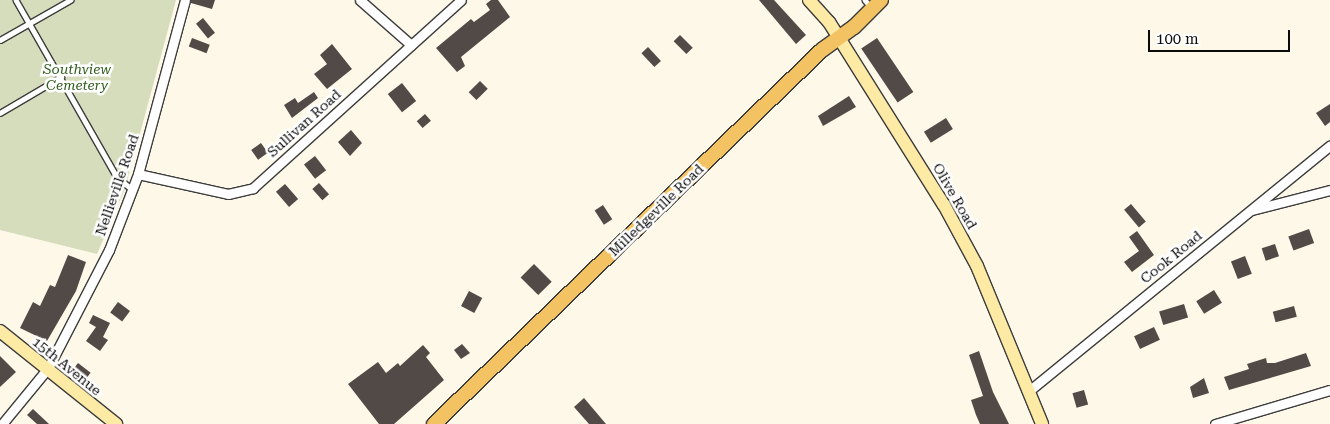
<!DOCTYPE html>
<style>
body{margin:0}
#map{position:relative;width:1330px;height:424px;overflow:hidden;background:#fef8e8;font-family:"Roboto Serif",serif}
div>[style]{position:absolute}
.cemetery>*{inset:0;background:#d5ddbc}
.building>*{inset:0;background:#524a47;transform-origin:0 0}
.roads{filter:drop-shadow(1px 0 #3d3d3d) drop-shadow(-1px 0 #3d3d3d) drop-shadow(0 1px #3d3d3d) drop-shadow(0 -1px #3d3d3d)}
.lane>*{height:4.5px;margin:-2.25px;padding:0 2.25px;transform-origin:2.25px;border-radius:2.25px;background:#fff}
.street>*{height:9px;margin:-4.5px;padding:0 4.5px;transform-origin:4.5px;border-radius:4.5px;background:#fff}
.secondary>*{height:12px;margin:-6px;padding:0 6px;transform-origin:6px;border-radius:6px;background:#fceaa5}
.primary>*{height:14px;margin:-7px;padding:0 7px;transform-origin:7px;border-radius:7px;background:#f3c363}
span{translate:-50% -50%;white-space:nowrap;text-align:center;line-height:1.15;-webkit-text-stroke:5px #fff;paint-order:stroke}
.park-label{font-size:14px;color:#315e1e;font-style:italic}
.street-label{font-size:14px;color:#0a0a0a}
.scale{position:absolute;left:1148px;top:30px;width:142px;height:22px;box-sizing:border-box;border:2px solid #0a0a0a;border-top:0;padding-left:6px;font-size:15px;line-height:18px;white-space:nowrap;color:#0a0a0a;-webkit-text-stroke:4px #fff;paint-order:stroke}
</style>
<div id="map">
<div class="cemetery">
<div style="clip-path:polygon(0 0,176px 0,125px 189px,97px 254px,0 230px)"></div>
</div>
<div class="building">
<div style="clip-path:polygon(191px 0,215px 0,212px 9px,191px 3px)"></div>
<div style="clip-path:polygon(491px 0,498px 0,510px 17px,461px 57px,465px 66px,457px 72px,436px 48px,471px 19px,474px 22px,490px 10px,486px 4px)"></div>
<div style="clip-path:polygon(759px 0,774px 0,806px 35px,796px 44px)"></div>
<div style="left:203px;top:18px;width:19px;height:9px;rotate:51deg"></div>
<div style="left:680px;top:35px;width:18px;height:9px;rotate:45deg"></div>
<div style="left:192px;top:38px;width:19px;height:9px;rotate:21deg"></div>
<div style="left:877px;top:38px;width:65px;height:19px;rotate:56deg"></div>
<div style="clip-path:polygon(332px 44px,352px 69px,327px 89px,314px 74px,327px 64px,320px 55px)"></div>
<div style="left:648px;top:47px;width:19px;height:9px;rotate:47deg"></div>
<div style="left:480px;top:81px;width:11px;height:16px;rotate:45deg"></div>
<div style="left:402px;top:83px;width:23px;height:18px;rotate:52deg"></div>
<div style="clip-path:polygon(314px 92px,318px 98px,292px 118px,284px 105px,295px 98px,298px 103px)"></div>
<div style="clip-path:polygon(849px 96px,856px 107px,823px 126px,818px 116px)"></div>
<div style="clip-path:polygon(1330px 104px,1330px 122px,1325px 126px,1316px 113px)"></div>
<div style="left:425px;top:114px;width:9px;height:11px;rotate:49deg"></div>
<div style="left:946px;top:118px;width:13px;height:26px;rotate:58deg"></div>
<div style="clip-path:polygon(351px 130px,362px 143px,350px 156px,338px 142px)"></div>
<div style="left:261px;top:143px;width:12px;height:12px;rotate:55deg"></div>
<div style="left:315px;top:156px;width:18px;height:14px;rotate:52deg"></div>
<div style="left:319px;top:183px;width:15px;height:9px;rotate:48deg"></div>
<div style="left:285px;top:184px;width:20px;height:12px;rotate:49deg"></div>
<div style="left:1131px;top:204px;width:23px;height:9px;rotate:50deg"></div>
<div style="left:603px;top:205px;width:17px;height:10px;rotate:57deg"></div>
<div style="left:1309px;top:229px;width:15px;height:22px;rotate:70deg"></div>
<div style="clip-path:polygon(1137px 231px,1154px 255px,1132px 272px,1124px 262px,1139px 251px,1129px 237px)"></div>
<div style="left:1275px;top:244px;width:13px;height:14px;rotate:72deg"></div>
<div style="clip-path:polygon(68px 255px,86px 262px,76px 291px,47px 341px,20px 328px,33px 302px,40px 306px,50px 285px,55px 287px)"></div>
<div style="left:1245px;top:256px;width:19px;height:15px;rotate:69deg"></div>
<div style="left:534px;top:264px;width:25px;height:19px;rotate:45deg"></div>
<div style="left:1214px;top:290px;width:15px;height:21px;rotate:58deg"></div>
<div style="left:469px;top:291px;width:15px;height:17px;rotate:28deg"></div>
<div style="left:118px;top:302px;width:15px;height:13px;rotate:37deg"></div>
<div style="left:1184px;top:304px;width:14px;height:26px;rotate:73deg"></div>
<div style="left:1294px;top:306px;width:11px;height:22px;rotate:75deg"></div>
<div style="clip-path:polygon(93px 315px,110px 323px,103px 337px,108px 340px,100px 351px,86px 341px,96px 327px,89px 323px)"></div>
<div style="left:1154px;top:327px;width:14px;height:22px;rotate:65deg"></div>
<div style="clip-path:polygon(462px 344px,470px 353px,461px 359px,454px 350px)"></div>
<div style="clip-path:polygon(423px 345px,430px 353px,426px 357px,444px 380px,394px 424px,379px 424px,348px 384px,378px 362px,386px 373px,398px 363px,400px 366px)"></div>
<div style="clip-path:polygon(979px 351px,993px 392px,1009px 424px,980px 424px,976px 415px,971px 400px,983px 396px,969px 355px)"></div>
<div style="clip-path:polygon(1306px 353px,1311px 366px,1229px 390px,1224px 377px,1249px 369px,1247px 364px,1266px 358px,1267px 363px,1275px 363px)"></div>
<div style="clip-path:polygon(0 356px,16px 372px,0 387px)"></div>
<div style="left:78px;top:363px;width:16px;height:11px;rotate:38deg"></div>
<div style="clip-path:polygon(1204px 378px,1209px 393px,1193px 398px,1190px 387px)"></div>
<div style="left:1084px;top:390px;width:15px;height:12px;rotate:74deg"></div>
<div style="clip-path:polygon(584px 398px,606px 424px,589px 424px,574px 407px)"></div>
<div style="clip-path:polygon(33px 409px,49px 424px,37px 424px,27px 415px)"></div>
</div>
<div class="roads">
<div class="lane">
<div style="left:16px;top:0;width:204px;rotate:60.3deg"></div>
<div style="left:117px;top:177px;width:19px;rotate:39deg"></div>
<div style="left:865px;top:0;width:11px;rotate:49deg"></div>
<div style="left:0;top:40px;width:81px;rotate:-29.7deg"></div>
<div style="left:0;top:113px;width:71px;rotate:-30.5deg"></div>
</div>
<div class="street">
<div style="left:360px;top:0;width:68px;rotate:41.4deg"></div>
<div style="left:138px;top:174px;width:92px;rotate:12.5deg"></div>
<div style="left:228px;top:194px;width:26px;rotate:-13deg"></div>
<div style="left:253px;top:188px;width:280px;rotate:-42.1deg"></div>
<div style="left:1252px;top:210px;width:81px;rotate:-14.4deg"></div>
<div style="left:1030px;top:390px;width:387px;rotate:-39.2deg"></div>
<div style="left:2px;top:424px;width:72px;rotate:-50.6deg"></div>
<div style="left:48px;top:368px;width:133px;rotate:-62.7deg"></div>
<div style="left:109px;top:250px;width:81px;rotate:-69.1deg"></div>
<div style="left:138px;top:174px;width:180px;rotate:-74.9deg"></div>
<div style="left:1215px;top:424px;width:120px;rotate:-16.5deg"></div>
</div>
<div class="secondary">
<div style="left:809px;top:0;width:30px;rotate:48deg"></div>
<div style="left:829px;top:22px;width:216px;rotate:57.9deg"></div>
<div style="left:944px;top:205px;width:69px;rotate:61.6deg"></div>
<div style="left:977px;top:266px;width:171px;rotate:67.6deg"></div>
<div style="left:0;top:331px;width:149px;rotate:38.7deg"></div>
</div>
<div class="primary">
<div style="left:434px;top:424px;width:539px;rotate:-43.95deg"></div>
<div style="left:822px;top:50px;width:39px;rotate:-36deg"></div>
<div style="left:854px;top:27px;width:38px;rotate:-45deg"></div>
</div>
</div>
<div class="park-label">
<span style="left:77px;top:77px">Southview<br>Cemetery</span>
</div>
<div class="street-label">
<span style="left:304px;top:123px;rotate:-42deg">Sullivan Road</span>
<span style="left:117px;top:185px;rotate:-71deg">Nellieville Road</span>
<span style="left:955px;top:196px;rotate:60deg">Olive Road</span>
<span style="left:656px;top:210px;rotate:-44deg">Milledgeville Road</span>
<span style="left:1171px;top:257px;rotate:-39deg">Cook Road</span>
<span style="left:67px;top:366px;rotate:39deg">15th Avenue</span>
</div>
<div class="scale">100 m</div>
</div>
